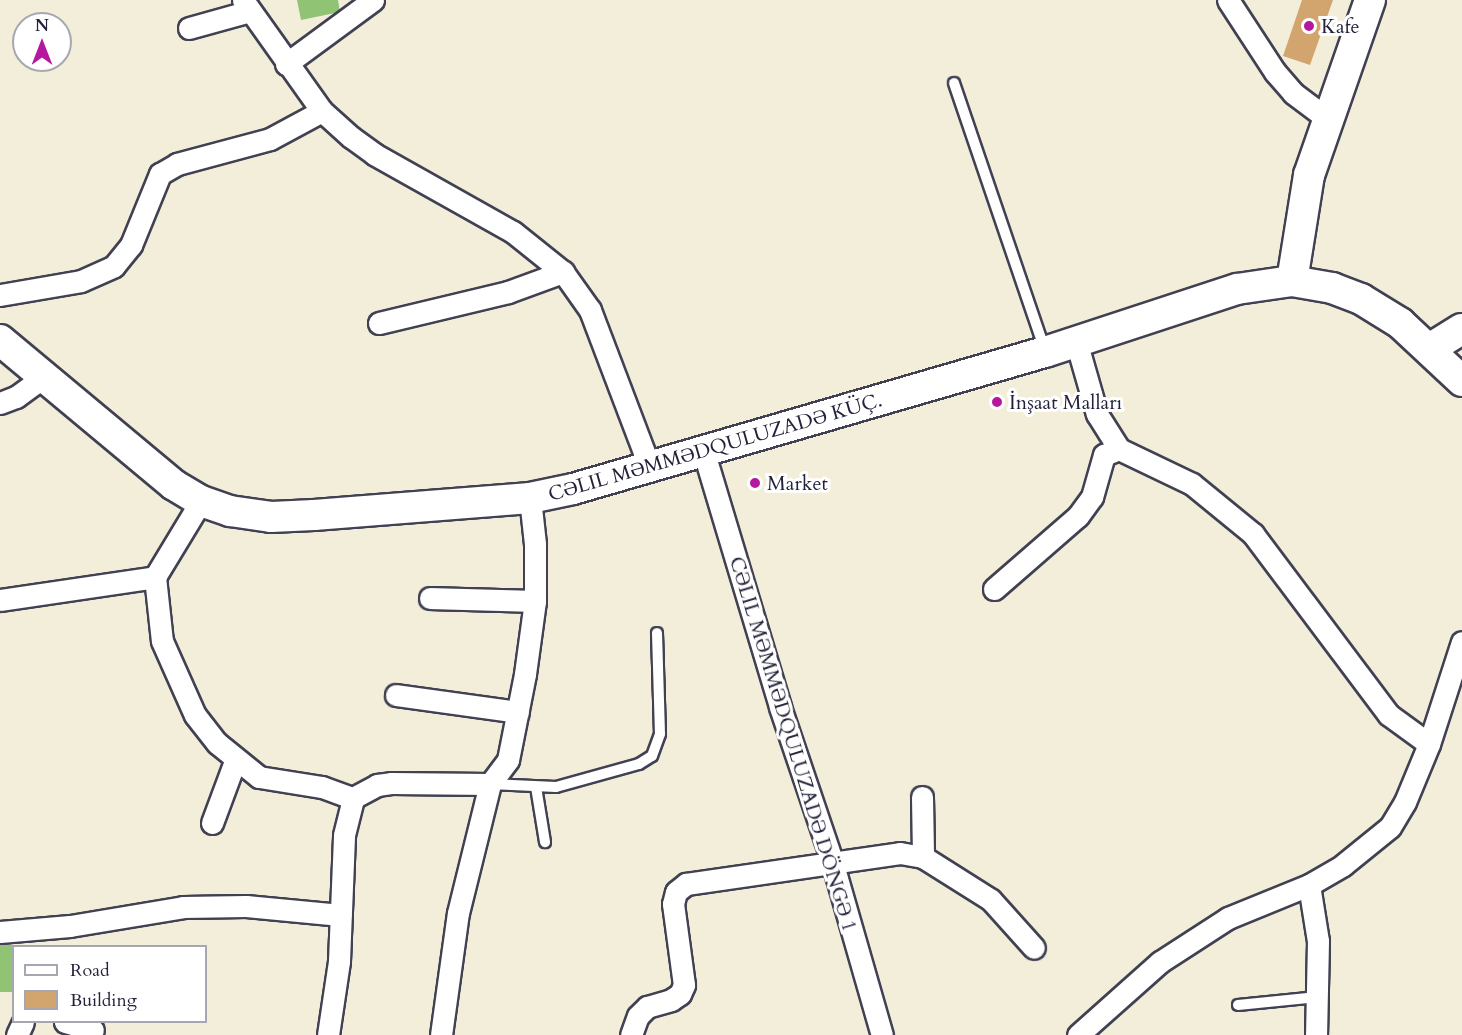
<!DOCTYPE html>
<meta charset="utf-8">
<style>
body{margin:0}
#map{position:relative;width:1462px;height:1035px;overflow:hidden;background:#f3eeda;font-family:Cardo,serif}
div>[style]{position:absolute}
.green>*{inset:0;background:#90c374;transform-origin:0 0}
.building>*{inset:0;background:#d2a56f}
.roads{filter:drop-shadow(2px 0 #414153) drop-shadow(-2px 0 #414153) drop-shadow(0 2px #414153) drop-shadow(0 -2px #414153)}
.lane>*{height:10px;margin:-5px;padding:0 5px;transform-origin:5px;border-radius:5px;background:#fff}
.street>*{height:21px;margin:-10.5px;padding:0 10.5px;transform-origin:10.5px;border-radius:10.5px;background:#fff}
.secondary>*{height:30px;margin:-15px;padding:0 15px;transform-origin:15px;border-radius:15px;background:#fff}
.dots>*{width:16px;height:16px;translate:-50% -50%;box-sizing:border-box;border:3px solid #fff;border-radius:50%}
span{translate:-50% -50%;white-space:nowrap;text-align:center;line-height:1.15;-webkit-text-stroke:6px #fff;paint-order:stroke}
.poi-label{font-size:20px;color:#22223b}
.left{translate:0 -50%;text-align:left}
.street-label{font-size:20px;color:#22223b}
.legend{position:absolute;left:12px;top:945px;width:195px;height:78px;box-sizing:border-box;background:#fff;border:2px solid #a7a7b1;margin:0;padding:8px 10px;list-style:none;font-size:18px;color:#22223b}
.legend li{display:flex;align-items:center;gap:12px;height:30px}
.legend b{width:30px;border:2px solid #a7a7b1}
.north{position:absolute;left:12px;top:12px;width:60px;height:60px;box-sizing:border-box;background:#fff;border:2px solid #a7a7b1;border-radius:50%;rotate:0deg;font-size:16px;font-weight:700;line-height:24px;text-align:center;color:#22223b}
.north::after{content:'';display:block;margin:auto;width:21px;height:27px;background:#b5179e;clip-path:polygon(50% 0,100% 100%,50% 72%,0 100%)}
</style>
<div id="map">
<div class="green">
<div style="clip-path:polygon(297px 0,338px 0,340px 12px,301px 20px)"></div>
<div style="left:0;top:945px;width:12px;height:47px"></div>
</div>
<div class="building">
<div style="clip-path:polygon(1302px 0,1333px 0,1310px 65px,1283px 56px)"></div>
</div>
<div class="roads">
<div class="lane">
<div style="left:954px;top:83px;width:283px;rotate:71.2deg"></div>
<div style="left:490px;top:784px;width:66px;rotate:2.6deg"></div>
<div style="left:556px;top:787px;width:86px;rotate:-15.5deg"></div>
<div style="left:639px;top:764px;width:15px;rotate:-32deg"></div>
<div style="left:652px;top:756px;width:23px;rotate:-70deg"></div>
<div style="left:660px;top:734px;width:101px;rotate:-91.7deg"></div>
<div style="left:536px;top:787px;width:56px;rotate:80.7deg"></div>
<div style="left:1238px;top:1005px;width:80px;rotate:-5.7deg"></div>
</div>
<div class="street">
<div style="left:243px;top:0;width:136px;rotate:54.6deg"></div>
<div style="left:322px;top:111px;width:39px;rotate:42deg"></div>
<div style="left:351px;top:137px;width:29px;rotate:36deg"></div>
<div style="left:374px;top:154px;width:159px;rotate:29.3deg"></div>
<div style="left:513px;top:232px;width:64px;rotate:38.7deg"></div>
<div style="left:563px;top:272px;width:47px;rotate:54.6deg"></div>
<div style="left:590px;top:310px;width:169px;rotate:69.2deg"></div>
<div style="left:1228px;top:0;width:86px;rotate:56.9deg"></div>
<div style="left:1275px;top:72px;width:28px;rotate:49deg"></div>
<div style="left:1293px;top:93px;width:45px;rotate:36.9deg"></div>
<div style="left:189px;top:28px;width:63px;rotate:-15.6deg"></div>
<div style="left:286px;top:64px;width:108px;rotate:-36.3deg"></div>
<div style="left:0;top:295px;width:82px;rotate:-9.8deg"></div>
<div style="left:81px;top:281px;width:36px;rotate:-24deg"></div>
<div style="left:114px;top:266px;width:27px;rotate:-51deg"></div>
<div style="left:131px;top:245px;width:77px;rotate:-67.8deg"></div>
<div style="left:160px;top:174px;width:20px;rotate:-30deg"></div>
<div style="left:177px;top:164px;width:96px;rotate:-15deg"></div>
<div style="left:270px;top:139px;width:59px;rotate:-28.3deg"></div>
<div style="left:379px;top:323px;width:133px;rotate:-13.5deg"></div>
<div style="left:508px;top:292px;width:59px;rotate:-20deg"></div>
<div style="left:1076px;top:341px;width:76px;rotate:74deg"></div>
<div style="left:1097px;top:414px;width:41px;rotate:57.8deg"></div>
<div style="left:1119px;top:449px;width:81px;rotate:25.6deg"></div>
<div style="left:1192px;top:484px;width:79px;rotate:39.3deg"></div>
<div style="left:1253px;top:534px;width:226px;rotate:53.1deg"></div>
<div style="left:1389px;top:715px;width:49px;rotate:35.9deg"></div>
<div style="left:0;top:403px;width:17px;rotate:-21deg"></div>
<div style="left:16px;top:397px;width:36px;rotate:-36deg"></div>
<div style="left:704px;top:453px;width:265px;rotate:73.3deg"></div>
<div style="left:780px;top:707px;width:163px;rotate:71.3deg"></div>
<div style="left:832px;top:861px;width:181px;rotate:74deg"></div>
<div style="left:201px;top:501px;width:89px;rotate:121.2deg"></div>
<div style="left:155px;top:577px;width:64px;rotate:83.8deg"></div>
<div style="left:162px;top:641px;width:81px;rotate:66deg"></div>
<div style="left:195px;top:715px;width:36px;rotate:52deg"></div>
<div style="left:217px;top:743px;width:54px;rotate:39deg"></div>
<div style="left:259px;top:777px;width:64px;rotate:9deg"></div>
<div style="left:322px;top:787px;width:33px;rotate:20deg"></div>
<div style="left:994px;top:589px;width:111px;rotate:-41deg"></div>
<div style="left:1078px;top:516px;width:24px;rotate:-54deg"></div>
<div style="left:1092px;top:497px;width:44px;rotate:-74.1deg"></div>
<div style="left:1104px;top:455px;width:16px;rotate:-22deg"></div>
<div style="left:430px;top:598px;width:105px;rotate:1.6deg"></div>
<div style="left:0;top:600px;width:157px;rotate:-8.4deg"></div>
<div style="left:396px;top:695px;width:123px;rotate:7.9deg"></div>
<div style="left:922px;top:797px;width:60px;rotate:89deg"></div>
<div style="left:212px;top:823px;width:66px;rotate:-69.6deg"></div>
<div style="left:1309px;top:885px;width:57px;rotate:80.9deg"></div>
<div style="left:1318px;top:941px;width:94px;rotate:91.2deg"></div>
<div style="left:0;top:932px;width:70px;rotate:-4.9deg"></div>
<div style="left:70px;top:926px;width:115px;rotate:-9.5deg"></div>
<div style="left:183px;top:907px;width:63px;rotate:-0.9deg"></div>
<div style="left:246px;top:906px;width:95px;rotate:5.4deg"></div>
<div style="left:65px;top:1022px;width:29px;rotate:16deg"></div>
<div style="left:17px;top:1035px;width:14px;rotate:-65deg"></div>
<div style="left:328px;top:1035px;width:75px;rotate:-81.5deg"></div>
<div style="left:339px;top:961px;width:126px;rotate:-87.7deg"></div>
<div style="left:344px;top:835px;width:38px;rotate:-76deg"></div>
<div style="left:353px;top:798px;width:27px;rotate:-28deg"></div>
<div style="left:377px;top:785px;width:14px;rotate:-8deg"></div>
<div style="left:391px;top:783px;width:99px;rotate:0.6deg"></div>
<div style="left:490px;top:784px;width:30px;rotate:-53deg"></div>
<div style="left:508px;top:760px;width:88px;rotate:-78.8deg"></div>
<div style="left:525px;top:674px;width:74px;rotate:-82.2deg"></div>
<div style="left:535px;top:601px;width:57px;rotate:-90deg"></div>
<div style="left:535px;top:544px;width:46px;rotate:-96.2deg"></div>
<div style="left:441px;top:1035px;width:123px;rotate:-82.1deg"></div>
<div style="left:458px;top:913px;width:133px;rotate:-76.1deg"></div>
<div style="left:631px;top:1035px;width:20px;rotate:-70deg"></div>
<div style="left:638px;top:1016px;width:13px;rotate:-45deg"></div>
<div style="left:647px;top:1007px;width:25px;rotate:-16deg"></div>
<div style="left:671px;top:1000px;width:11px;rotate:-34deg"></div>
<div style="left:680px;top:994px;width:10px;rotate:-66deg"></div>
<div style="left:684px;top:985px;width:82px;rotate:-97.7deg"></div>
<div style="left:673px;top:904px;width:12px;rotate:-76deg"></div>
<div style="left:676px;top:892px;width:13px;rotate:-39deg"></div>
<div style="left:686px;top:884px;width:216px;rotate:-8.2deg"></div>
<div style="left:900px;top:853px;width:23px;rotate:10deg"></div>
<div style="left:923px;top:857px;width:80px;rotate:32.3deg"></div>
<div style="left:991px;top:900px;width:64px;rotate:48.1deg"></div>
<div style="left:1078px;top:1035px;width:110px;rotate:-41.7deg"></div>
<div style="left:1160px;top:962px;width:81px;rotate:-32.9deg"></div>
<div style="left:1228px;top:918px;width:87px;rotate:-22.2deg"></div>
<div style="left:1309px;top:885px;width:39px;rotate:-30deg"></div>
<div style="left:1343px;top:865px;width:60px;rotate:-39deg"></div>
<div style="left:1390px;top:827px;width:29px;rotate:-59deg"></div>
<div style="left:1405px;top:802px;width:63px;rotate:-67.5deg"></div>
<div style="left:1429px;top:744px;width:107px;rotate:-72.1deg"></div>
</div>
<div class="secondary">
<div style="left:1370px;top:0;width:185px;rotate:109.2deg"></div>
<div style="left:1309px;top:175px;width:107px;rotate:99.1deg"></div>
<div style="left:1292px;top:281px;width:41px;rotate:9.9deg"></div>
<div style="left:1332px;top:288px;width:31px;rotate:21deg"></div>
<div style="left:1361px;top:299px;width:46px;rotate:31.6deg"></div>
<div style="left:1400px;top:323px;width:85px;rotate:43.1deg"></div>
<div style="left:0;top:340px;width:226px;rotate:39.8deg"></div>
<div style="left:174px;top:485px;width:31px;rotate:31deg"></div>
<div style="left:201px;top:501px;width:31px;rotate:19deg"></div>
<div style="left:230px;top:511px;width:41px;rotate:8.3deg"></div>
<div style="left:271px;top:517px;width:43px;rotate:-2.7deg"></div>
<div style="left:314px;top:515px;width:217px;rotate:-4.5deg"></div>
<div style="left:530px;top:498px;width:44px;rotate:-11.8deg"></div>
<div style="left:573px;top:489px;width:491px;rotate:-16.2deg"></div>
<div style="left:1045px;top:352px;width:202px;rotate:-18.2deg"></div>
<div style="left:1237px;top:289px;width:56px;rotate:-8.3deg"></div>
<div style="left:1431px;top:348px;width:36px;rotate:-32deg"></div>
</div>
</div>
<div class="dots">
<div style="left:1309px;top:26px;background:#b5179e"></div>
<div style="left:997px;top:402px;background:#b5179e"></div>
<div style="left:755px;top:483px;background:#b5179e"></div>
</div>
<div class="poi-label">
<span class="left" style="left:1321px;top:26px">Kafe</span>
<span class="left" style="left:1009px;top:402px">İnşaat Malları</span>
<span class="left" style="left:767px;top:483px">Market</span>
</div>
<div class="street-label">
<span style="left:715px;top:447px;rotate:-16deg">CƏLIL MƏMMƏDQULUZADƏ KÜÇ.</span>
<span style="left:793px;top:744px;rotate:73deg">CƏLIL MƏMMƏDQULUZADƏ DÖNGƏ 1</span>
</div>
<ul class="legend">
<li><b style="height:8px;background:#fff"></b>Road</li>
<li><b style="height:16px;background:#d2a56f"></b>Building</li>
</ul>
<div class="north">N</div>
</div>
